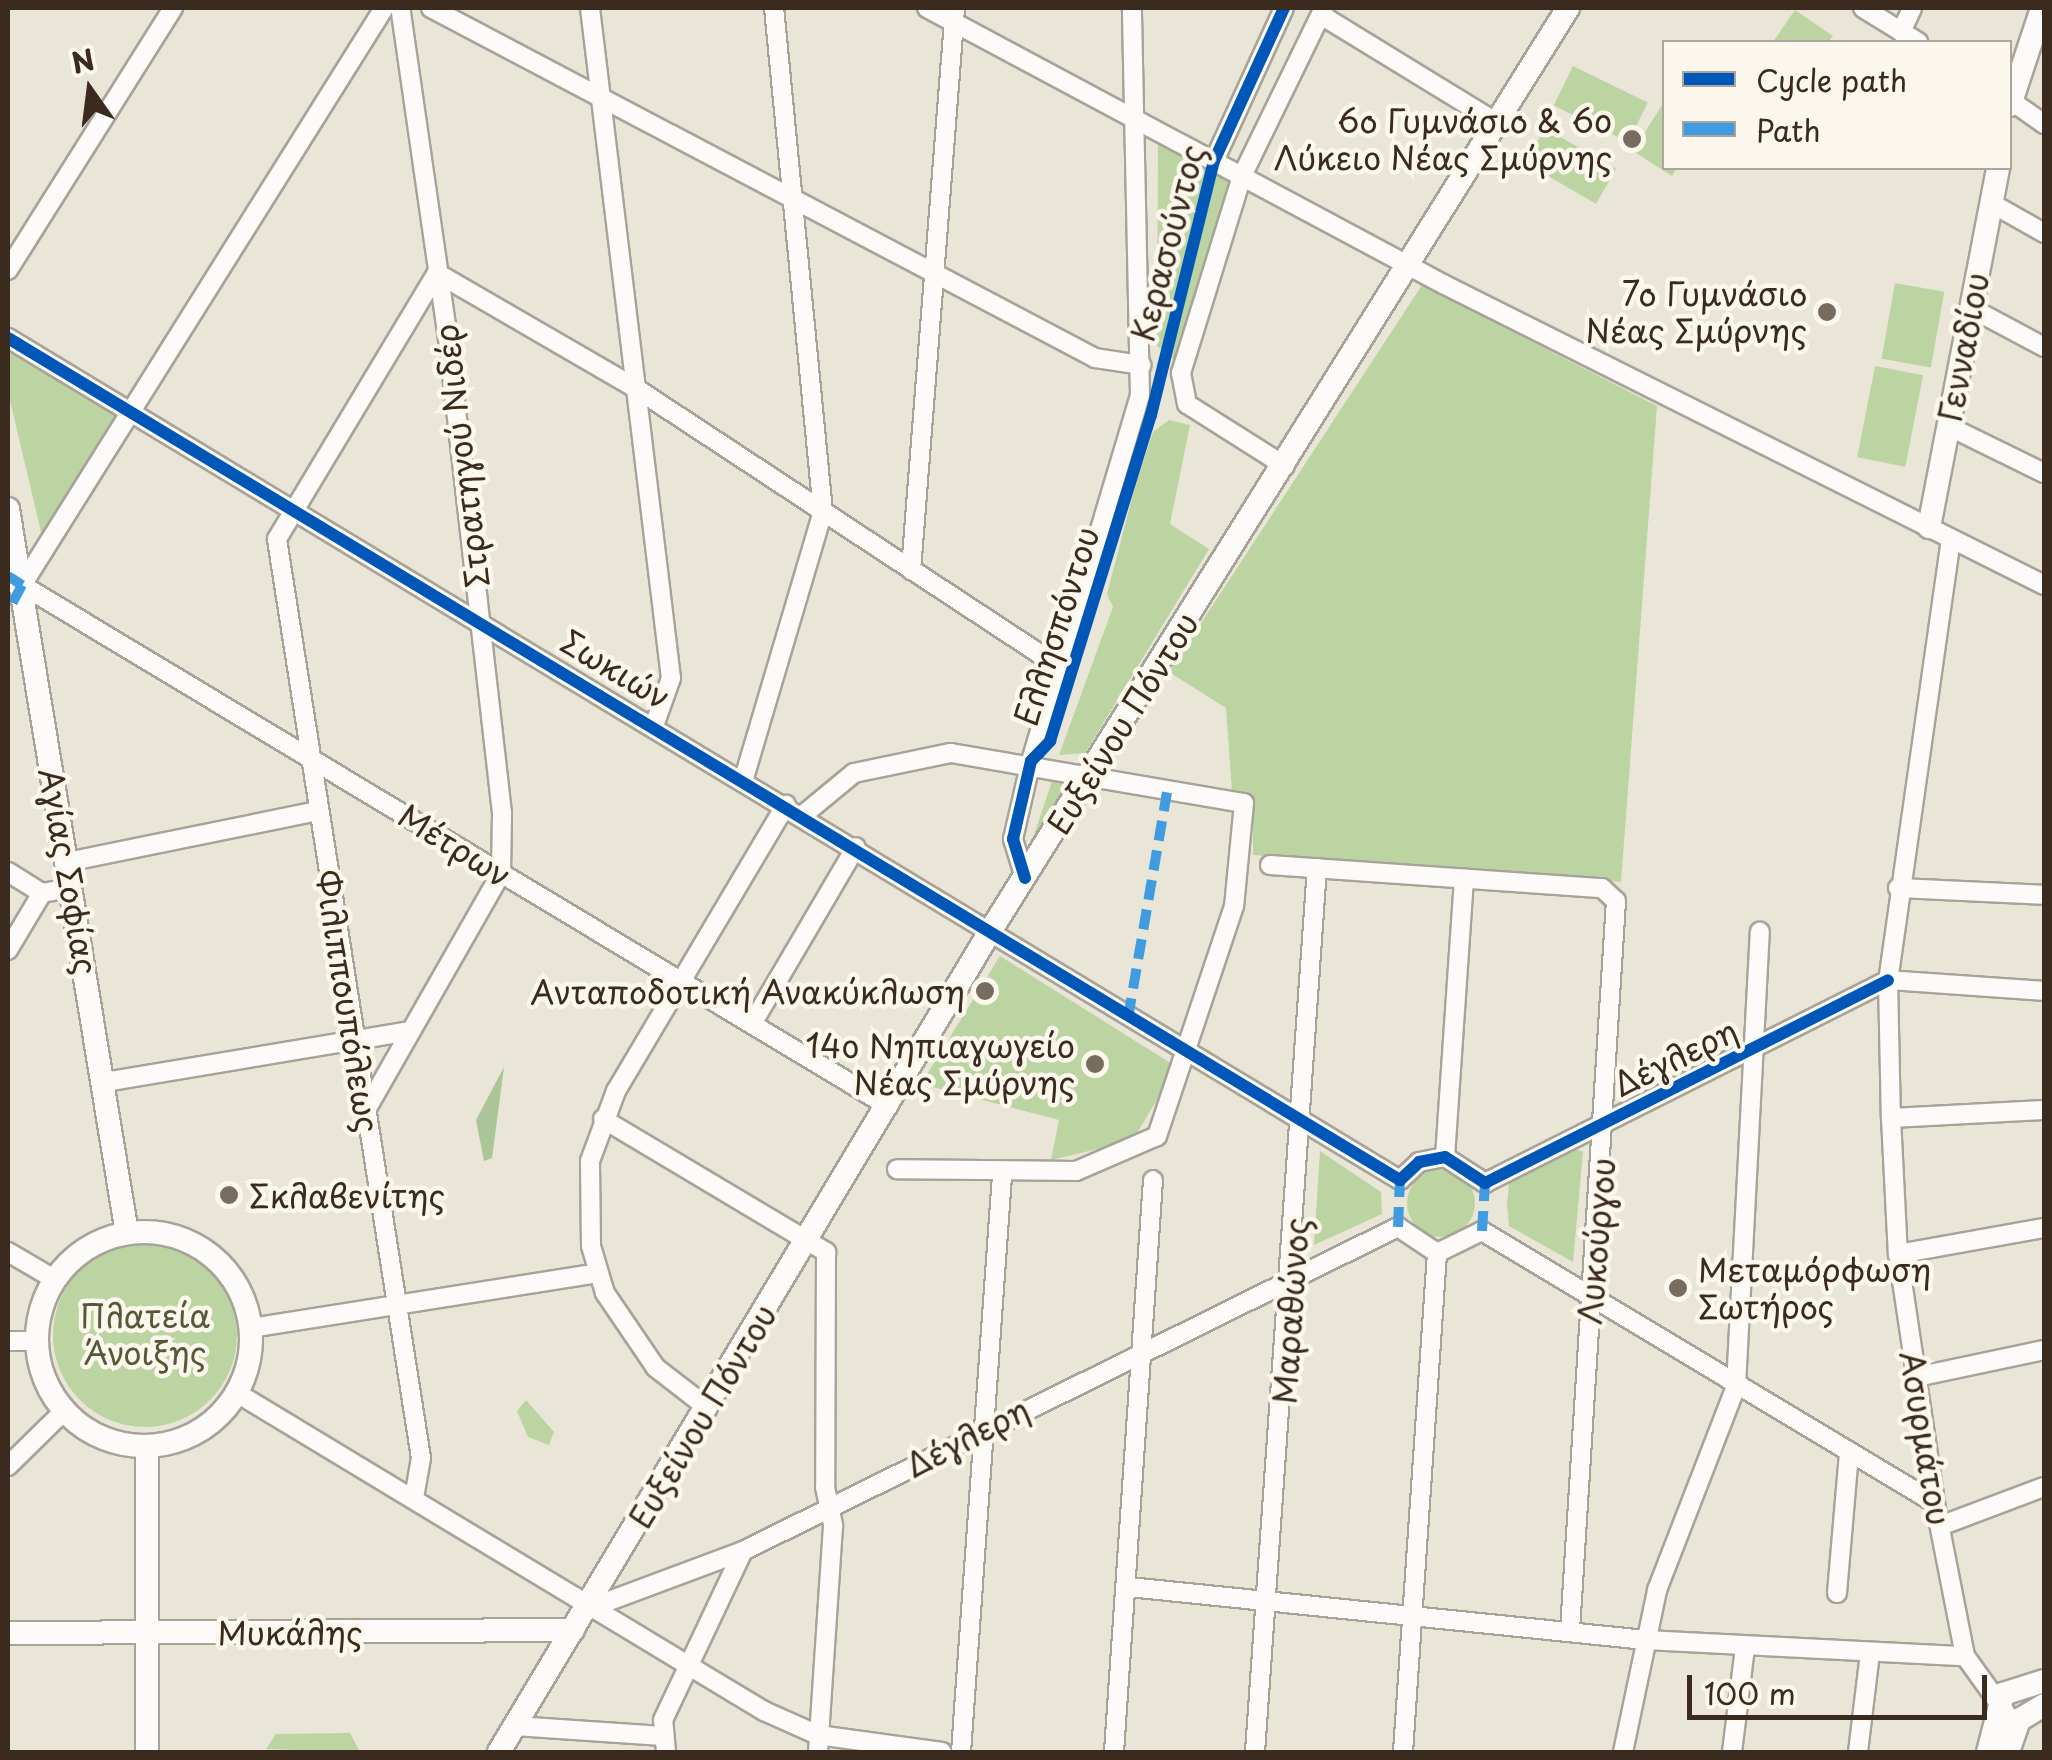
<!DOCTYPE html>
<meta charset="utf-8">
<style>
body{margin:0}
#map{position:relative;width:2052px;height:1760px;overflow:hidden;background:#e9e6d8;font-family:"Playpen Sans",sans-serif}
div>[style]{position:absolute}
.green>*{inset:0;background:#bcd4a1;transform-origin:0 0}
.round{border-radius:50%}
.forest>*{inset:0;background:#abc599}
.roads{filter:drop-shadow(2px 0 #a7a399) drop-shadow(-2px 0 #a7a399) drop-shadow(0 2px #a7a399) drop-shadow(0 -2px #a7a399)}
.street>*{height:18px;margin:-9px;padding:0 9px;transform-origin:9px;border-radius:9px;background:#fcfbf9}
.secondary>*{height:22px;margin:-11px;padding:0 11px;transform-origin:11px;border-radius:11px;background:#fcfbf9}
.secondary>.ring{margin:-11px;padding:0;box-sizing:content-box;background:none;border:22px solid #fcfbf9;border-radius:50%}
.quiet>*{height:10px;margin-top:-5px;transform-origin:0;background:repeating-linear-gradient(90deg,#3f9ce0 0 20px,transparent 0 30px)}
.cycleway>*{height:12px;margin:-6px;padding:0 6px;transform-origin:6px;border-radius:6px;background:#0057b8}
.dots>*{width:28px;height:28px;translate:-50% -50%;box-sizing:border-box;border:5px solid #fbf7ec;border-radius:50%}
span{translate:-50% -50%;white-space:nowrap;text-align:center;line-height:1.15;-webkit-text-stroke:9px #fbf7ec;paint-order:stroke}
.poi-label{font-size:32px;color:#3b2a1e}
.right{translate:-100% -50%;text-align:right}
.left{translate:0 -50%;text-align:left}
.street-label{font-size:32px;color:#3b2a1e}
.park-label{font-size:32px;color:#575838}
.frame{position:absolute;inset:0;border:10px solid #3b2a1e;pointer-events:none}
.legend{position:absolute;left:1662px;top:40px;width:350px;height:130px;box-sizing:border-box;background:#fbf7ec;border:2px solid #aea59a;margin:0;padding:12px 18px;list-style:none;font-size:30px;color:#3b2a1e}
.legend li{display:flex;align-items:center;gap:20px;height:50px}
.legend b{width:50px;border:2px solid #aea59a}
.north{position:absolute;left:40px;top:40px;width:100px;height:100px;-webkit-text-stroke:8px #fbf7ec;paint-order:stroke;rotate:346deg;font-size:28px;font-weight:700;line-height:40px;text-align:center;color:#3b2a1e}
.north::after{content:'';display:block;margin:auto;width:35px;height:45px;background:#3b2a1e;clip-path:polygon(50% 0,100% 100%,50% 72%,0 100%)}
.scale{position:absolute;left:1687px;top:1675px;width:300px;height:45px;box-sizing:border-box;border:5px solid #3b2a1e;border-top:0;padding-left:12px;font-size:30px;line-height:35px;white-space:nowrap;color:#3b2a1e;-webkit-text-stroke:8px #fbf7ec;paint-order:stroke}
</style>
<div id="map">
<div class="green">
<div style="clip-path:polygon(1795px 10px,1833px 36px,1828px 42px,1773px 42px)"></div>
<div style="left:1573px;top:66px;width:83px;height:44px;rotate:26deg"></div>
<div style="clip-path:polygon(1664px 102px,1664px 168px,1677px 168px,1672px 176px,1633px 151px)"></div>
<div style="left:1545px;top:128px;width:82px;height:40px;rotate:30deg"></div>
<div style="clip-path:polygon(1158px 141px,1231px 181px,1174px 360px,1157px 346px)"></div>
<div style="left:1895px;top:283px;width:50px;height:77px;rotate:10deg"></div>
<div style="clip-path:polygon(1422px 285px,1657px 406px,1621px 882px,1253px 855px,1253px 795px,1232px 792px,1226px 708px,1169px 672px)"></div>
<div style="clip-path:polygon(24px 351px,122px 417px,42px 536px,8px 392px,8px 354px)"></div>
<div style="left:1875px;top:366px;width:49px;height:93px;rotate:11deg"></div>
<div style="clip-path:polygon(1169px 420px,1190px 425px,1170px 524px,1209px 549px,1085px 753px,1059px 755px,1113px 607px,1107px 594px,1136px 483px,1153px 432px)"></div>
<div style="clip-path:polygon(1052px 781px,1064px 781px,1065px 791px,1030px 847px)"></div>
<div style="clip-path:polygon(1000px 956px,1177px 1067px,1132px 1141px,1051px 1160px,1059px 1120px,921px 1084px)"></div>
<div style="clip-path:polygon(1576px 1149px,1583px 1152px,1573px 1262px,1509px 1226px,1507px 1205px,1509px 1183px)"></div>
<div style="clip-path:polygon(1320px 1151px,1381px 1192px,1382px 1214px,1314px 1245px)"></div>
<div class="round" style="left:1407px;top:1169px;width:68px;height:68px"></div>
<div class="round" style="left:53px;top:1243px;width:184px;height:184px"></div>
<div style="clip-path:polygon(526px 1400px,554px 1432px,549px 1445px,528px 1437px,517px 1411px)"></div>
<div style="clip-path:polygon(350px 1733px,360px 1752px,266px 1749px,276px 1734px)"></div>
</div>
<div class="forest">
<div style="clip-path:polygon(504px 1067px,492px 1158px,484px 1161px,476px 1120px)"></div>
</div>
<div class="roads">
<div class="street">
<div style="left:384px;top:8px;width:681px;rotate:122.1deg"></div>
<div style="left:22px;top:585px;width:1011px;rotate:31.03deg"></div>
<div style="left:431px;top:8px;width:751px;rotate:27.79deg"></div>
<div style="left:1095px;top:358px;width:47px;rotate:8.7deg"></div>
<div style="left:590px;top:8px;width:675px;rotate:83.11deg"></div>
<div style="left:671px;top:678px;width:48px;rotate:109.6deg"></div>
<div style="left:927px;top:8px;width:585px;rotate:28.14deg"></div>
<div style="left:1443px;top:284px;width:672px;rotate:26.6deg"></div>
<div style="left:1863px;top:8px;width:65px;rotate:31.7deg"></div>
<div style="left:1321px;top:15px;width:206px;rotate:31.5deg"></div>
<div style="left:1901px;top:32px;width:26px;rotate:-65deg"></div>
<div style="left:2010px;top:100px;width:42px;rotate:35.2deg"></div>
<div style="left:1214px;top:161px;width:168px;rotate:-65.4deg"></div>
<div style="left:1991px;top:203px;width:61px;rotate:29.5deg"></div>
<div style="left:8px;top:270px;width:310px;rotate:-57.8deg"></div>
<div style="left:1971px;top:308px;width:83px;rotate:28.1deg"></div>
<div style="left:8px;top:338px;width:1627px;rotate:31.17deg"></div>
<div style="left:1400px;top:1180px;width:26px;rotate:-43deg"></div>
<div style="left:1419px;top:1162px;width:26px;rotate:-11deg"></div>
<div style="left:1445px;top:1157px;width:48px;rotate:33deg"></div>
<div style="left:1485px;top:1183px;width:451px;rotate:-26.7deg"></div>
<div style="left:1948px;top:426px;width:107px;rotate:26.1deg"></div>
<div style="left:1285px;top:466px;width:116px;rotate:-147.7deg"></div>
<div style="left:1187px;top:404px;width:32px;rotate:-101deg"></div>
<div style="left:1181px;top:373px;width:206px;rotate:-72.8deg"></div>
<div style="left:1242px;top:176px;width:187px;rotate:-64deg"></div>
<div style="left:1951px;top:539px;width:445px;rotate:98.1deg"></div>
<div style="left:1888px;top:980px;width:138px;rotate:88.8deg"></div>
<div style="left:1891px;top:1118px;width:136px;rotate:87.1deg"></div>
<div style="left:1898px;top:1254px;width:252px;rotate:81.5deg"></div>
<div style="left:1935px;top:1503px;width:156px;rotate:78.9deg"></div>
<div style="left:1965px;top:1656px;width:70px;rotate:54.3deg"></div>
<div style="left:911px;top:570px;width:564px;rotate:-85.52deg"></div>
<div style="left:744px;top:778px;width:277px;rotate:-73.5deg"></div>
<div style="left:823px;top:512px;width:506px;rotate:-95.55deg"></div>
<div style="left:803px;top:815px;width:66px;rotate:-39.5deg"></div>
<div style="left:854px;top:773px;width:99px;rotate:-11.7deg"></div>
<div style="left:951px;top:753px;width:297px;rotate:9.7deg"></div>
<div style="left:1244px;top:803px;width:103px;rotate:95.5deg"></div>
<div style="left:1234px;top:906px;width:243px;rotate:108.5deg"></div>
<div style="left:1157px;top:1136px;width:88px;rotate:156.6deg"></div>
<div style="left:1076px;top:1171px;width:179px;rotate:-179.4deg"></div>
<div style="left:67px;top:862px;width:255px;rotate:-11.5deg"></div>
<div style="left:1270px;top:865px;width:333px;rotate:4deg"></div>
<div style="left:1602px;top:888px;width:19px;rotate:43deg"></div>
<div style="left:1616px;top:901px;width:731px;rotate:93.61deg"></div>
<div style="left:8px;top:872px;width:40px;rotate:32deg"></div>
<div style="left:42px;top:893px;width:29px;rotate:-10deg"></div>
<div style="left:1025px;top:878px;width:41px;rotate:-107.1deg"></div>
<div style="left:1013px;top:839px;width:80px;rotate:-77deg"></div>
<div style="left:1031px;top:761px;width:381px;rotate:-73.4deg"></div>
<div style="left:1140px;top:396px;width:388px;rotate:-91.2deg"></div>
<div style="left:1898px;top:888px;width:146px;rotate:2.7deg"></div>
<div style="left:8px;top:950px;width:66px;rotate:-59.2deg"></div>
<div style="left:1888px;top:980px;width:156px;rotate:4deg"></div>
<div style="left:752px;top:1024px;width:205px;rotate:-59.6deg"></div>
<div style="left:105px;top:1082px;width:310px;rotate:-9.5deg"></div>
<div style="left:366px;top:1110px;width:273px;rotate:-60.3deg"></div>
<div style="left:501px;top:873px;width:60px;rotate:-89deg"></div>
<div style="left:502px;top:813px;width:470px;rotate:-96.5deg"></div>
<div style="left:449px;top:346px;width:342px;rotate:-98.2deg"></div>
<div style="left:1891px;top:1118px;width:153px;rotate:-3deg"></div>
<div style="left:603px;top:1119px;width:260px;rotate:30.8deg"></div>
<div style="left:826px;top:1252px;width:235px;rotate:90.2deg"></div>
<div style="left:825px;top:1487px;width:40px;rotate:78deg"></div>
<div style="left:833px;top:1526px;width:226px;rotate:93.8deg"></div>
<div style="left:1445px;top:1157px;width:279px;rotate:-86.1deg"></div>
<div style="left:8px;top:1252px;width:53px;rotate:30.4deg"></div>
<div style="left:1898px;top:1254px;width:148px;rotate:-10.1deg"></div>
<div style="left:251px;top:1328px;width:350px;rotate:-9deg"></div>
<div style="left:8px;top:1341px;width:28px"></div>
<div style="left:1916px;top:1377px;width:131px;rotate:-11.9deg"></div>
<div style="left:237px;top:1393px;width:616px;rotate:31.11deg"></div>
<div style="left:764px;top:1711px;width:59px;rotate:24deg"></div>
<div style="left:818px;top:1735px;width:125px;rotate:7.8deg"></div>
<div style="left:708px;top:1408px;width:66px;rotate:-142.4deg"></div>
<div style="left:656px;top:1368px;width:91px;rotate:-124.2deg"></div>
<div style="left:605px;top:1293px;width:49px;rotate:-106.6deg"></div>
<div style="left:591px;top:1246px;width:85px;rotate:-90.7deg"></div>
<div style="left:590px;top:1161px;width:75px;rotate:-69.6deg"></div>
<div style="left:616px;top:1091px;width:333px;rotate:-59.3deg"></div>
<div style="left:8px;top:1466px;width:78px;rotate:-44.5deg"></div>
<div style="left:414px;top:1498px;width:41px;rotate:-80.1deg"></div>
<div style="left:421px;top:1458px;width:930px;rotate:-98.91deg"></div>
<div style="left:277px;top:539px;width:310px;rotate:-59deg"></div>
<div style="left:437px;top:273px;width:231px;rotate:30.1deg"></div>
<div style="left:637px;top:389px;width:504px;rotate:33.34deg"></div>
<div style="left:1940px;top:1526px;width:111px;rotate:-20.6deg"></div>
<div style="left:1129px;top:1587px;width:519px;rotate:5.86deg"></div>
<div style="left:1645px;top:1640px;width:320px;rotate:2.9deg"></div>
<div style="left:1837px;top:1593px;width:142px;rotate:-85.1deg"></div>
<div style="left:585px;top:1610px;width:169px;rotate:-20.5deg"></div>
<div style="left:743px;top:1551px;width:731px;rotate:-26.32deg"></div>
<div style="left:1398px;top:1227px;width:47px;rotate:33.7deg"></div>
<div style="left:1437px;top:1253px;width:50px;rotate:-26.1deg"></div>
<div style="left:1482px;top:1231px;width:528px;rotate:30.98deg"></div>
<div style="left:515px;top:1726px;width:148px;rotate:3.9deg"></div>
<div style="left:666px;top:1752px;width:32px;rotate:-95deg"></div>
<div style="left:663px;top:1720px;width:187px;rotate:-64.7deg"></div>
<div style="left:961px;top:1752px;width:577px;rotate:-85.93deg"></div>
<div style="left:1114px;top:1752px;width:573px;rotate:-86.1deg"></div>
<div style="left:1255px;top:1752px;width:886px;rotate:-85.99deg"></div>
<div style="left:1403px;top:1752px;width:500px;rotate:-86.1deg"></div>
<div style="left:1623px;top:1752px;width:166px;rotate:-78.1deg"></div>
<div style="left:1657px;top:1590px;width:219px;rotate:-68.8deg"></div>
<div style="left:1736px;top:1386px;width:455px;rotate:-87deg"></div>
<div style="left:1732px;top:1752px;width:106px;rotate:-82.9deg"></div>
<div style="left:1858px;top:1752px;width:100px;rotate:-83.1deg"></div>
</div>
<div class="secondary">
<div style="left:2010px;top:105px;width:102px;rotate:-71.7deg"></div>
<div style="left:8px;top:509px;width:734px;rotate:80.67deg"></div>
<div style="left:1929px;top:527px;width:366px;rotate:-79.1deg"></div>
<div class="ring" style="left:37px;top:1232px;width:192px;height:192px"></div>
<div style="left:147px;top:1446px;width:306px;rotate:90deg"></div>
<div style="left:8px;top:1633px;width:565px;rotate:-0.3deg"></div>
<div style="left:499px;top:1752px;width:958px;rotate:-59.1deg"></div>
<div style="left:991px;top:930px;width:1088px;rotate:-57.96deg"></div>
<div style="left:1988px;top:1752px;width:60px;rotate:-75.5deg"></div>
<div style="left:2003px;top:1694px;width:43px;rotate:-17.6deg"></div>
<div style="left:2008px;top:1752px;width:34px;rotate:-71deg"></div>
<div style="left:2019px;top:1720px;width:29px;rotate:-31deg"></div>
</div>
</div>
<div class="quiet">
<div style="left:8px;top:576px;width:17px;rotate:33deg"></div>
<div style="left:22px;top:585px;width:30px;rotate:118deg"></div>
<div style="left:1128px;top:1018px;width:229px;rotate:-80.2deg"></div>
<div style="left:1398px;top:1227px;width:47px;rotate:-87.6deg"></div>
<div style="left:1482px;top:1231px;width:48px;rotate:-86.4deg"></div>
</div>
<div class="cycleway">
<div style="left:8px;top:338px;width:1627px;rotate:31.17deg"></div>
<div style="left:1400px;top:1180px;width:26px;rotate:-43deg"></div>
<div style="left:1419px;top:1162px;width:26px;rotate:-11deg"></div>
<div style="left:1445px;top:1157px;width:48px;rotate:33deg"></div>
<div style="left:1485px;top:1183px;width:451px;rotate:-26.7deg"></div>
<div style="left:1025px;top:878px;width:41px;rotate:-107.1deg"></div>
<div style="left:1013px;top:839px;width:80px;rotate:-77deg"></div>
<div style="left:1031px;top:761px;width:28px;rotate:-46deg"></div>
<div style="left:1050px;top:741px;width:341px;rotate:-72.8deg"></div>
<div style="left:1151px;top:415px;width:262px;rotate:-76.1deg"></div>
<div style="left:1214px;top:161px;width:168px;rotate:-65.4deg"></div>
</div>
<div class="dots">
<div style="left:1632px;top:139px;background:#786c5f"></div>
<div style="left:1827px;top:312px;background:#786c5f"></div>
<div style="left:985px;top:991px;background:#786c5f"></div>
<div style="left:1095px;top:1064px;background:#786c5f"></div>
<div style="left:229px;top:1195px;background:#786c5f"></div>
<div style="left:1678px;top:1288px;background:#786c5f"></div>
</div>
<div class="poi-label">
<span class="right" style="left:1612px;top:139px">6ο Γυμνάσιο &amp; 6ο<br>Λύκειο Νέας Σμύρνης</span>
<span class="right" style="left:1807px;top:312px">7ο Γυμνάσιο<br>Νέας Σμύρνης</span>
<span class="right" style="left:965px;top:991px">Ανταποδοτική Ανακύκλωση</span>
<span class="right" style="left:1075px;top:1064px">14ο Νηπιαγωγείο<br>Νέας Σμύρνης</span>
<span class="left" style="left:249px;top:1195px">Σκλαβενίτης</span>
<span class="left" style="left:1698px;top:1288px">Μεταμόρφωση<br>Σωτήρος</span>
</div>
<div class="street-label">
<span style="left:1167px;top:243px;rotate:-75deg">Κερασούντος</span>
<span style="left:1963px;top:347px;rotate:-79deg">Γενναδίου</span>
<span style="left:461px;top:456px;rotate:-97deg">Στρατηγού Νιδέρ</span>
<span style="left:1056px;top:626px;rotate:-72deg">Ελλησπόντου</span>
<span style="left:616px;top:669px;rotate:31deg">Σωκιών</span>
<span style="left:1122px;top:723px;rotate:-58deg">Ευξείνου Πόντου</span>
<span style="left:455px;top:845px;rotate:32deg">Μέτρων</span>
<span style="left:69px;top:871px;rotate:80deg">Αγίας Σοφίας</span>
<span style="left:348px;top:1001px;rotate:81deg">Φιλιππουπόλεως</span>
<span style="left:1675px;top:1057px;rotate:-26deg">Δέγλερη</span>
<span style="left:1596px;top:1241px;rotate:-85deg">Λυκούργου</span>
<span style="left:1290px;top:1311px;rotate:-86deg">Μαραθώνος</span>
<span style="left:702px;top:1416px;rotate:-59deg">Ευξείνου Πόντου</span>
<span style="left:967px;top:1437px;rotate:-27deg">Δέγλερη</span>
<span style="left:1926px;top:1438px;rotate:81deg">Ασυρμάτου</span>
<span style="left:290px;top:1632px">Μυκάλης</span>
</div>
<div class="park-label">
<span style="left:145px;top:1334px">Πλατεία<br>Άνοιξης</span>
</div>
<div class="frame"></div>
<ul class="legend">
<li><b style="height:12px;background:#0057b8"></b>Cycle path</li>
<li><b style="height:12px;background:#3f9ce0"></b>Path</li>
</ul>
<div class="north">N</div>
<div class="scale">100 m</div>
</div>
